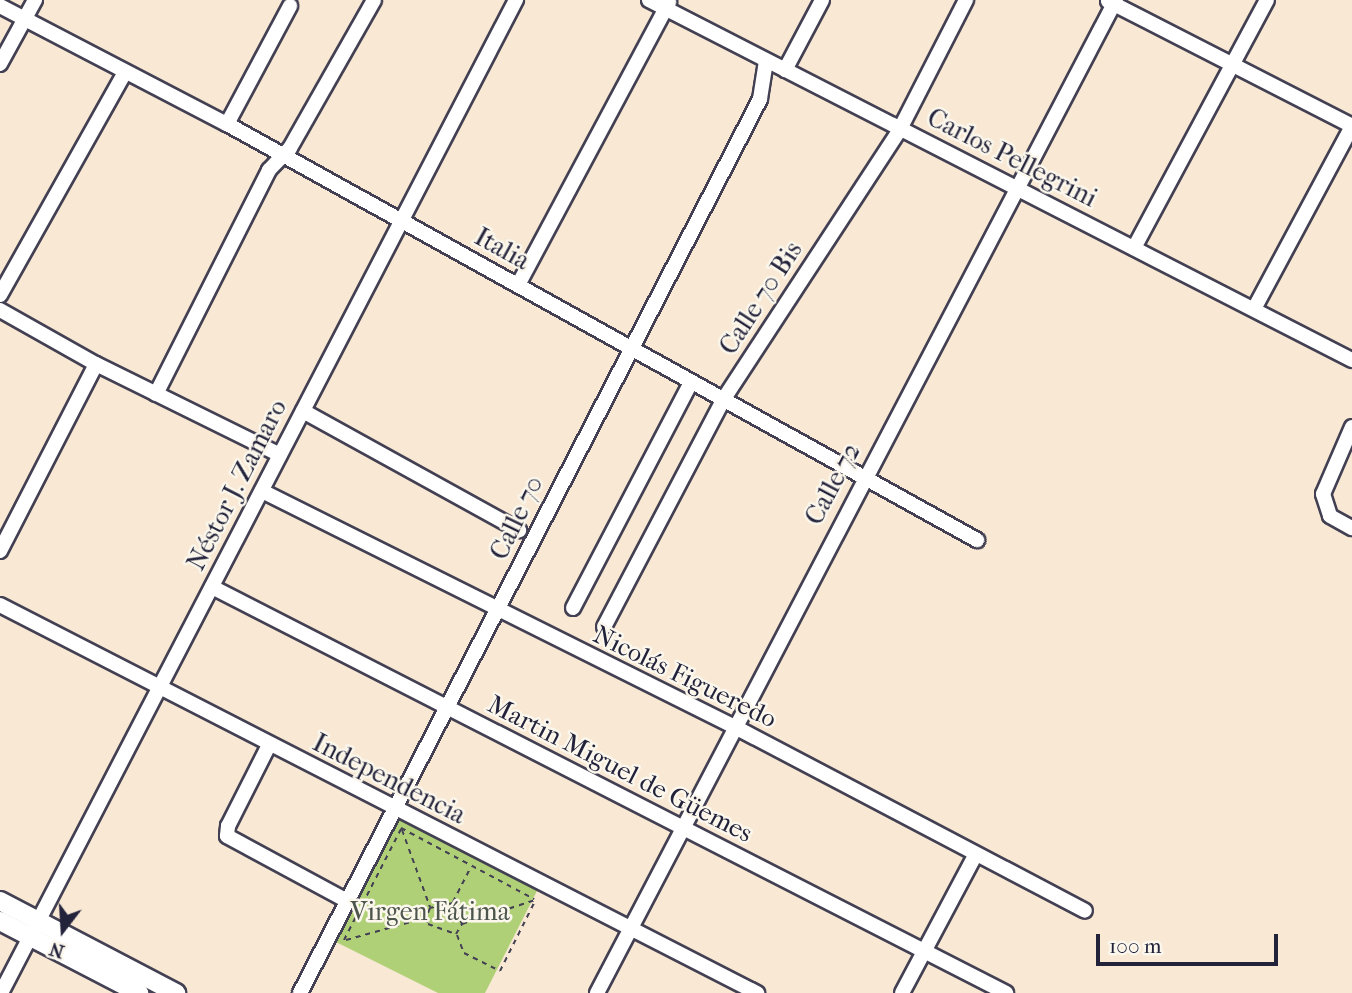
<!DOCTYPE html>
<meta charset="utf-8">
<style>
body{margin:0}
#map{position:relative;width:1352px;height:993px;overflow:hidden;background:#f8e8d4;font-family:"IM FELL French Canon",serif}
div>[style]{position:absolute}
.green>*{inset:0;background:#b0d077}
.path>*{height:2px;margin-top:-1px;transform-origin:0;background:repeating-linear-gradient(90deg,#424052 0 5px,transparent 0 10px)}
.roads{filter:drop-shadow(2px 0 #424052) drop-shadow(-2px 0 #424052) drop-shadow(0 2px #424052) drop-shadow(0 -2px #424052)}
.minor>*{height:14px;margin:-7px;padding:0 7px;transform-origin:7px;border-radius:7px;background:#fff}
.major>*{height:18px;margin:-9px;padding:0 9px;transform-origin:9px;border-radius:9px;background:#fff}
span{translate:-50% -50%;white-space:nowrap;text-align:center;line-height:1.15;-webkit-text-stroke:5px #fbf7ec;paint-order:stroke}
.street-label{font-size:26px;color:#22223b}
.park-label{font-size:26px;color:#4d564d}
.north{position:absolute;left:28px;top:895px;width:70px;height:70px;-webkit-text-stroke:5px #fbf7ec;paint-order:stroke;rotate:197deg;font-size:19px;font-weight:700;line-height:28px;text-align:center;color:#22223b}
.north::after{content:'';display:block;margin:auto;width:24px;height:32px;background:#22223b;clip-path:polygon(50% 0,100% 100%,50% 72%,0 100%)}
.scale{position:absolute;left:1096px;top:934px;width:182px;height:32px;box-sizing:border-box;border:4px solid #22223b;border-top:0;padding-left:9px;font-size:21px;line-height:24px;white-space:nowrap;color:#22223b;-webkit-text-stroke:5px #fbf7ec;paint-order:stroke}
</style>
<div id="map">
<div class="green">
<div style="clip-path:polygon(397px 816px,538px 889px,485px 993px,438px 993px,334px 941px)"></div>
</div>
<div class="path">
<div style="left:401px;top:828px;width:151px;rotate:28.1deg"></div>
<div style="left:402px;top:830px;width:82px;rotate:70deg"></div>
<div style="left:453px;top:902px;width:39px;rotate:-63deg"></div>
<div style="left:462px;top:924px;width:23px;rotate:-113deg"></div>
<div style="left:453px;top:903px;width:24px;rotate:168deg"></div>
<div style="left:430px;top:908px;width:11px;rotate:112deg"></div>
<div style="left:426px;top:918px;width:6px;rotate:72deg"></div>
<div style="left:428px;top:924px;width:30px;rotate:20deg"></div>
<div style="left:456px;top:934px;width:12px;rotate:-59deg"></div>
<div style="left:462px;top:924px;width:77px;rotate:-18.2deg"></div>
<div style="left:457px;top:935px;width:19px;rotate:69deg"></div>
<div style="left:464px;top:953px;width:40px;rotate:26.6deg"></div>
<div style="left:500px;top:971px;width:78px;rotate:-63.4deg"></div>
<div style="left:344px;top:940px;width:125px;rotate:-62.8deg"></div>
<div style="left:346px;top:940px;width:82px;rotate:-15.6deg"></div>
</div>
<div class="roads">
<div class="minor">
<div style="left:649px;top:0;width:790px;rotate:27.12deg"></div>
<div style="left:1108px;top:1px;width:274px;rotate:27.1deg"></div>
<div style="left:0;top:6px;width:256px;rotate:27.5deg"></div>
<div style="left:227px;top:124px;width:858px;rotate:29.02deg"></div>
<div style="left:0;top:64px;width:73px;rotate:-61.3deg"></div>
<div style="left:785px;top:70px;width:79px;rotate:-62.1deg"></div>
<div style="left:227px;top:124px;width:134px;rotate:-61.9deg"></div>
<div style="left:1134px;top:248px;width:281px;rotate:-61.8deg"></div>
<div style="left:518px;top:285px;width:321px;rotate:-61.9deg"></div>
<div style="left:0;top:295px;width:256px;rotate:-60.7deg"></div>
<div style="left:1254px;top:309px;width:208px;rotate:-61.8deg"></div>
<div style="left:0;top:310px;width:110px;rotate:29.4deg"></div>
<div style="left:96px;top:364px;width:205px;rotate:26.3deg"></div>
<div style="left:156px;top:394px;width:251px;rotate:-63.2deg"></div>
<div style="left:269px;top:170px;width:30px;rotate:-46deg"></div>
<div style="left:290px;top:148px;width:170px;rotate:-60.4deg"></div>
<div style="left:303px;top:411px;width:247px;rotate:28.9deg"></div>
<div style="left:1352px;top:427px;width:73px;rotate:113.4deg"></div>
<div style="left:1323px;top:494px;width:23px;rotate:72deg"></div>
<div style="left:1330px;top:516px;width:25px;rotate:29deg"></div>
<div style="left:262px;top:491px;width:529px;rotate:26.52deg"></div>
<div style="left:735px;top:727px;width:395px;rotate:27.7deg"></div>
<div style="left:0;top:551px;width:210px;rotate:-62.8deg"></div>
<div style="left:212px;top:587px;width:892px;rotate:27.08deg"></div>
<div style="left:0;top:605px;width:851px;rotate:27.14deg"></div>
<div style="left:573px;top:608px;width:255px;rotate:-62.4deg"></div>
<div style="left:604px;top:627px;width:256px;rotate:-62.3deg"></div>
<div style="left:723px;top:400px;width:324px;rotate:-56.8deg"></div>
<div style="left:900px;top:129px;width:145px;rotate:-62.9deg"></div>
<div style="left:269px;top:745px;width:91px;rotate:116.8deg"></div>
<div style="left:228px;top:826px;width:10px;rotate:96deg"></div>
<div style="left:227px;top:836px;width:136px;rotate:28.4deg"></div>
<div style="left:1px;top:993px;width:1119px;rotate:-62.59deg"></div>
<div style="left:300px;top:993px;width:1005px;rotate:-62.77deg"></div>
<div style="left:760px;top:99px;width:38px;rotate:-81deg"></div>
<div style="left:597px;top:993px;width:1120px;rotate:-62.41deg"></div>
<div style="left:902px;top:993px;width:157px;rotate:-62deg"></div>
</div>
<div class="major">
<div style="left:0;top:901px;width:199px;rotate:27.6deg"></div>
<div style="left:0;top:921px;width:157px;rotate:27.4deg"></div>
</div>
</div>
<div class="street-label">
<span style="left:1012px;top:158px;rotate:27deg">Carlos Pellegrini</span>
<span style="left:502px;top:249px;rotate:29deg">Italia</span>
<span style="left:761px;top:298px;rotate:-57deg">Calle 70 Bis</span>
<span style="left:833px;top:484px;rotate:-62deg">Calle 72</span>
<span style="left:237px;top:485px;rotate:-63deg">Néstor J. Zamaro</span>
<span style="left:517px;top:518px;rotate:-64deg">Calle 70</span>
<span style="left:685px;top:677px;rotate:26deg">Nicolás Figueredo</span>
<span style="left:620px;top:769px;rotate:27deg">Martin Miguel de Güemes</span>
<span style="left:389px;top:779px;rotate:27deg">Independencia</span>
</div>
<div class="park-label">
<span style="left:430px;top:912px">Virgen Fátima</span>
</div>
<div class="north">N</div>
<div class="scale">100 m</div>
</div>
